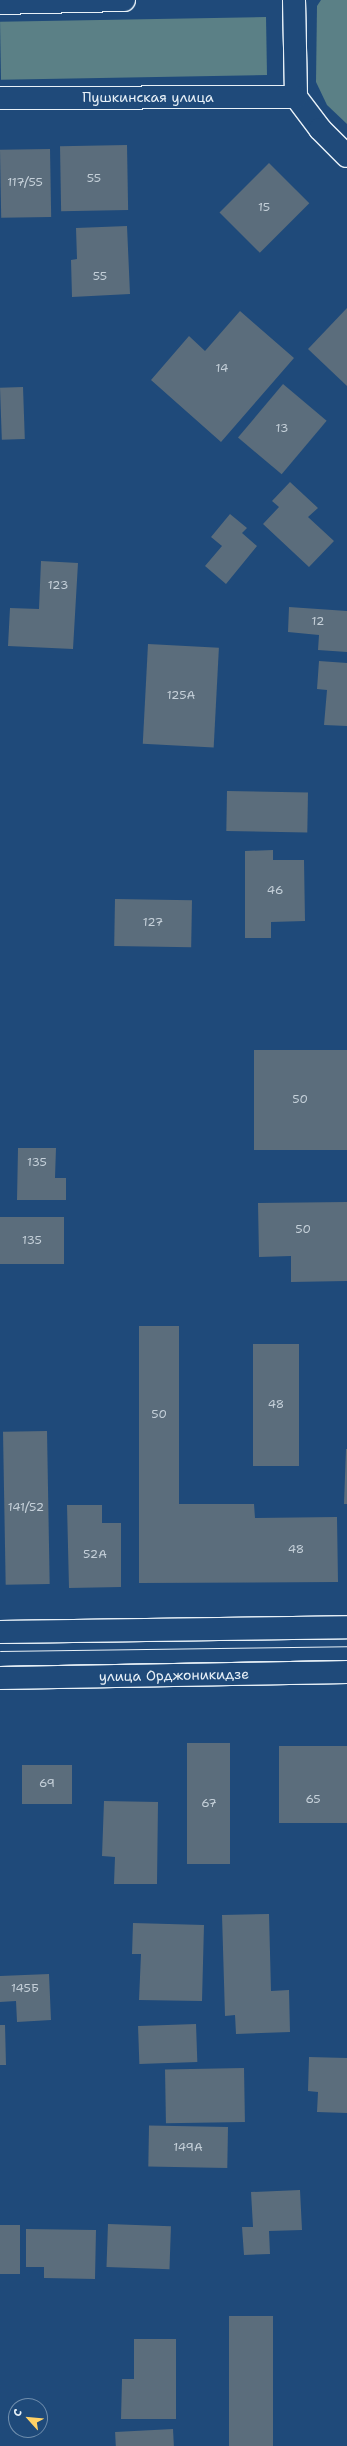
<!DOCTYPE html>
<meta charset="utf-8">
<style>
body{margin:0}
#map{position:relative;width:347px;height:2446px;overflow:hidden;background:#1f4a7a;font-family:"Shantell Sans",sans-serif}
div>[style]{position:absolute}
.green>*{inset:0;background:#5b8086;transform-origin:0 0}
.building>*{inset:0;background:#5b6d7c;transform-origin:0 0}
.roads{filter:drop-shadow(1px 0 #e8f1f8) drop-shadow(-1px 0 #e8f1f8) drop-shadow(0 1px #e8f1f8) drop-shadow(0 -1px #e8f1f8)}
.street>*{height:22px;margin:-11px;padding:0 11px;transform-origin:11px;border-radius:11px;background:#1f4a7a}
.secondary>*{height:22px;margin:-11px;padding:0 11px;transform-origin:11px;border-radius:11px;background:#1f4a7a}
.tram>*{height:1px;margin:-0.5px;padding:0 0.5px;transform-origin:0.5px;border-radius:0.5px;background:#e8f1f8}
span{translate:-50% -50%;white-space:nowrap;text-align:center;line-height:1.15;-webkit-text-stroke:3.5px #1f4a7a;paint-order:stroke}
.number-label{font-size:12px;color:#c5d0d9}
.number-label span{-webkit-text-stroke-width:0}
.street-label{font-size:14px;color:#e8f1f8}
.north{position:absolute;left:8px;top:2398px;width:40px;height:40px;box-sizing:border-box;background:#1f4a7a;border:1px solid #6f8dac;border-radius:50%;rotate:297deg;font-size:11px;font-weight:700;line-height:16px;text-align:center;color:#e8f1f8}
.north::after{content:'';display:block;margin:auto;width:14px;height:18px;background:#ffd166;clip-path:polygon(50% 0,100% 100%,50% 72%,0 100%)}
</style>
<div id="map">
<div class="green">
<div style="clip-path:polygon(321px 0,347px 0,347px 124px,327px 105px,316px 82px,317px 6px)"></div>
<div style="left:266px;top:17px;width:58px;height:266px;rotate:89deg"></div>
</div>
<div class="building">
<div style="left:127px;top:145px;width:65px;height:67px;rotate:89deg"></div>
<div style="left:50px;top:149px;width:68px;height:50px;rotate:89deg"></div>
<div style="left:269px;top:163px;width:57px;height:70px;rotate:45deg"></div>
<div style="clip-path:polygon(127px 226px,130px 294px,72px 297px,71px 260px,77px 259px,76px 228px)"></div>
<div style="clip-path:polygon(347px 308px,347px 386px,308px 349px)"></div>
<div style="clip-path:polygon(240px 311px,294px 358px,221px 442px,151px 380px,189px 336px,205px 351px)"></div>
<div style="left:283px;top:384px;width:57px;height:70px;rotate:40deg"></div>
<div style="left:23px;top:387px;width:52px;height:23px;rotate:88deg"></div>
<div style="clip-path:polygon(290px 482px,318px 508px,308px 517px,334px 541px,309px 567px,263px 524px,279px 507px,272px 501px)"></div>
<div style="clip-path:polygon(230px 514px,247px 528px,242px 533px,257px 546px,226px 584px,205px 566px,222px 546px,211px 537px)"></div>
<div style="clip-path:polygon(41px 561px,78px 563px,73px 649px,8px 646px,10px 608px,39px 609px)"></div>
<div style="clip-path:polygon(289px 607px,347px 611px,347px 652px,318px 650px,319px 635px,288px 632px)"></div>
<div style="left:148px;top:644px;width:71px;height:100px;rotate:3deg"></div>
<div style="clip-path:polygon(319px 661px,347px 663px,347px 726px,324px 725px,327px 690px,317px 689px)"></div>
<div style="left:227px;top:791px;width:81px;height:40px;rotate:1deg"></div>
<div style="clip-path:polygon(273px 850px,273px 860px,304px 860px,305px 921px,271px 922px,271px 938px,245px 938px,245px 851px)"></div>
<div style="left:115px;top:899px;width:77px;height:47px;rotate:1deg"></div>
<div style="left:254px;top:1050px;width:93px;height:100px"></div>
<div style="clip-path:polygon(18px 1148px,56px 1148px,55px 1178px,66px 1178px,66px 1200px,17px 1200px)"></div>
<div style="clip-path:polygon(347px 1202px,347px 1281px,291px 1282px,291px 1256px,259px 1257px,258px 1203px)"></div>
<div style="left:0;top:1217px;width:64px;height:47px"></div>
<div style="clip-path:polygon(139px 1326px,179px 1326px,179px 1504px,254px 1504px,255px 1518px,337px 1517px,338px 1582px,139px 1583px)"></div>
<div style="left:253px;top:1344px;width:46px;height:122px"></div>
<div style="left:47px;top:1431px;width:153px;height:44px;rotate:89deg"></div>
<div style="clip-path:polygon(346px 1449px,347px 1449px,347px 1504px,344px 1504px)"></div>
<div style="clip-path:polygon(67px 1505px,102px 1505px,102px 1523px,121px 1523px,121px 1587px,69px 1588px)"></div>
<div style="left:230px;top:1743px;width:121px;height:43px;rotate:90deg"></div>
<div style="left:279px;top:1746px;width:68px;height:77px"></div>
<div style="left:22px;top:1765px;width:50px;height:39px"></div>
<div style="clip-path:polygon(104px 1801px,158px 1802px,157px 1884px,114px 1884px,115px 1857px,102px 1856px)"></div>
<div style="clip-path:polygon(269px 1914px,271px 1991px,289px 1990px,290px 2032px,236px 2034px,235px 2015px,225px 2016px,222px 1915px)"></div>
<div style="clip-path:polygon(133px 1923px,204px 1925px,202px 2001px,139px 2000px,141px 1954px,132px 1954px)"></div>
<div style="clip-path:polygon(49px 1974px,51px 2020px,17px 2022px,16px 2001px,0 2002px,0 1976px)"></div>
<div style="left:196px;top:2024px;width:38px;height:58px;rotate:88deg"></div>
<div style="clip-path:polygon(0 2025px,5px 2025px,6px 2065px,0 2065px)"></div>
<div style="clip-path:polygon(309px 2057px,347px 2058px,347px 2113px,317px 2112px,318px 2092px,308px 2091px)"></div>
<div style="left:244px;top:2068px;width:54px;height:79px;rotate:89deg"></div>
<div style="left:228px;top:2127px;width:41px;height:79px;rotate:91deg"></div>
<div style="clip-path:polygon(300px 2190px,302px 2230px,269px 2231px,270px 2254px,244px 2255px,242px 2227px,253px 2227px,251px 2192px)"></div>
<div style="left:108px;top:2224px;width:63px;height:43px;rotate:2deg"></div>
<div style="left:0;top:2225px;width:20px;height:49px"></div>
<div style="clip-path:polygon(26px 2229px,96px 2230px,95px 2279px,44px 2278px,44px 2267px,26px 2267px)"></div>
<div style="left:229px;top:2316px;width:44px;height:130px"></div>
<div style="clip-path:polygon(134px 2339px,176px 2339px,176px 2419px,121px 2419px,122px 2379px,134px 2379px)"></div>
<div style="left:173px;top:2429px;width:17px;height:58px;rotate:87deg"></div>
</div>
<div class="roads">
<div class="street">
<div style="left:0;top:1632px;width:347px;rotate:-0.8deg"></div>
<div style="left:0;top:1678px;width:347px;rotate:-1deg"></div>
</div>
<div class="secondary">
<div style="left:294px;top:0;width:97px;rotate:88.8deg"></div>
<div style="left:296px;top:97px;width:40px;rotate:53deg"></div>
<div style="left:320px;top:129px;width:38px;rotate:45deg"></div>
<div style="left:0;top:3px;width:124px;rotate:-1.4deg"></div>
<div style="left:0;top:98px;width:296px;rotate:-0.2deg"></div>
</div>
</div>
<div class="tram">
<div style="left:0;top:1651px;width:347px;rotate:-0.8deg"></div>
<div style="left:0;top:1666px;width:347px;rotate:-1deg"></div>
</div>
<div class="number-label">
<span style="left:94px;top:179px">55</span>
<span style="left:25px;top:183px">117/55</span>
<span style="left:264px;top:208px">15</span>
<span style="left:100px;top:277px">55</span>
<span style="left:222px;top:369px">14</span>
<span style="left:282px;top:429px">13</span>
<span style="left:58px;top:586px">123</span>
<span style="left:318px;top:622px">12</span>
<span style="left:181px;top:696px">125А</span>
<span style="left:275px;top:891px">46</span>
<span style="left:153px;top:923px">127</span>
<span style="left:300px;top:1100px">50</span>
<span style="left:37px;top:1163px">135</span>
<span style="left:303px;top:1230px">50</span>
<span style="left:32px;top:1241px">135</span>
<span style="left:276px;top:1405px">48</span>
<span style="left:159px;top:1415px">50</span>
<span style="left:26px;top:1508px">141/52</span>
<span style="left:296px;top:1550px">48</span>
<span style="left:95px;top:1555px">52А</span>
<span style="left:47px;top:1784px">69</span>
<span style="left:313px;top:1800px">65</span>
<span style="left:209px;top:1804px">67</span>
<span style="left:25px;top:1989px">145Б</span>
<span style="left:188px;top:2148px">149А</span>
</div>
<div class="street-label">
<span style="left:148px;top:97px">Пушкинская улица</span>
<span style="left:174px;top:1675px;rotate:-1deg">улица Орджоникидзе</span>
</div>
<div class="north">С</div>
</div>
